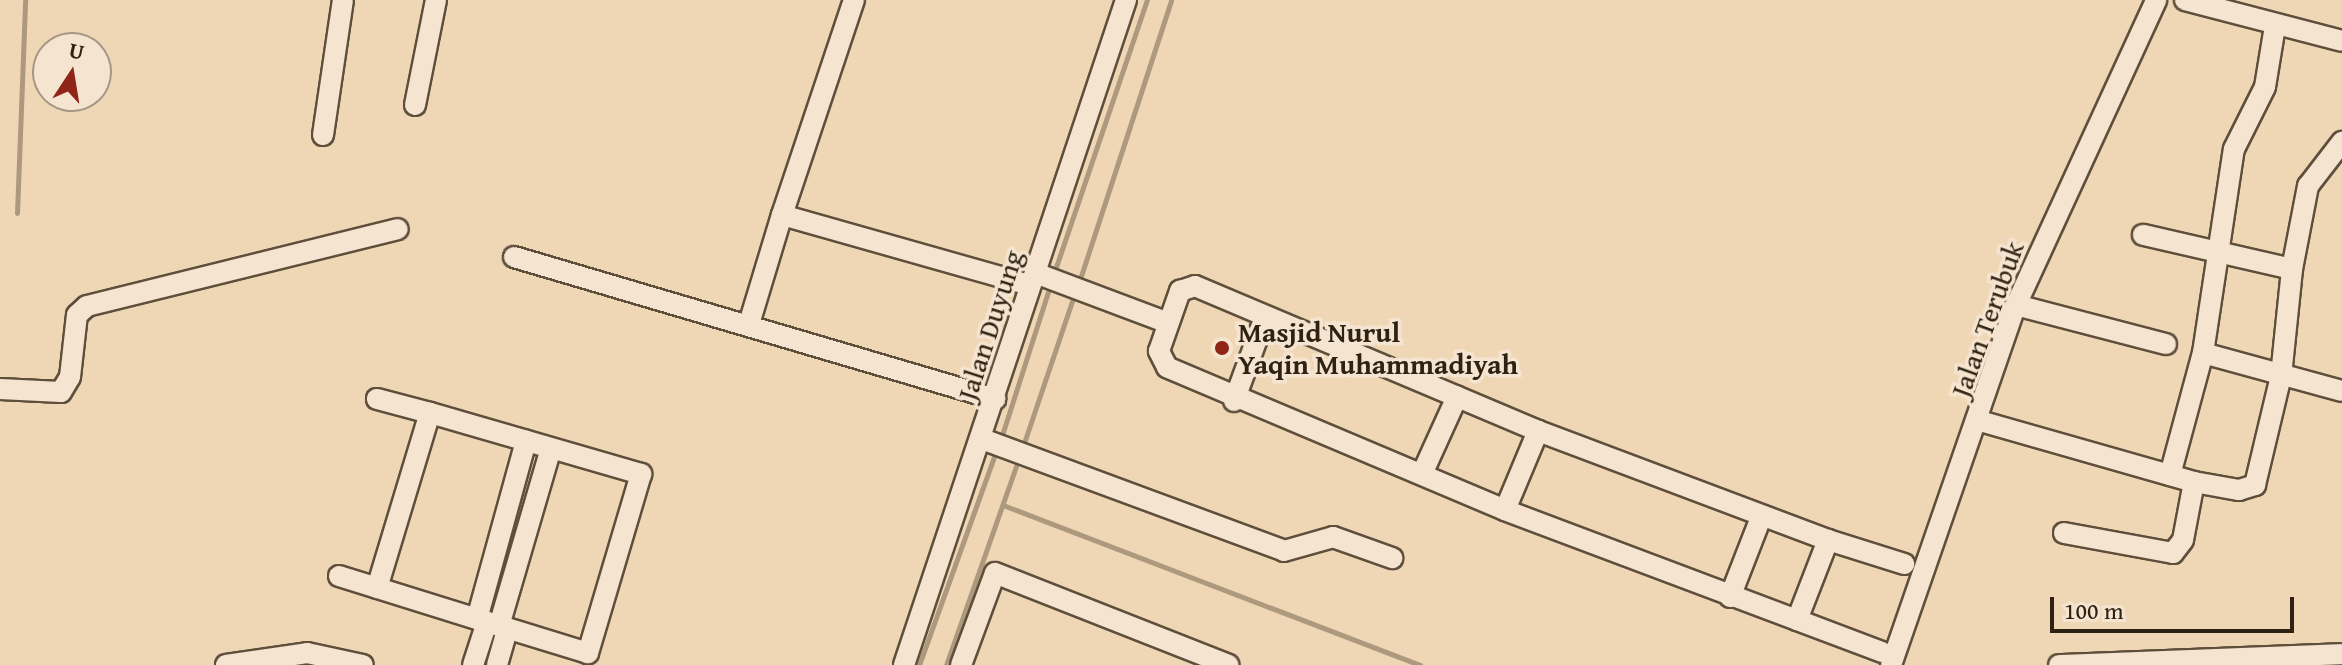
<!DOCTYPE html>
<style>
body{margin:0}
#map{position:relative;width:2342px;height:665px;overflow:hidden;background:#efd7b6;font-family:"Gentium Book Plus",serif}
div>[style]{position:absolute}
.stream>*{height:5px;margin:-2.5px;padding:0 2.5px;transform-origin:2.5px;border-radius:2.5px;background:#ad997e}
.roads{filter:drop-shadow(2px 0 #5e4f3b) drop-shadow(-2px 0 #5e4f3b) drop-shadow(0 2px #5e4f3b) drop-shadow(0 -2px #5e4f3b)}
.minor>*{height:20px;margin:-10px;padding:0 10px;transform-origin:10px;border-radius:10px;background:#f5e5d0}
.dots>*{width:22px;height:22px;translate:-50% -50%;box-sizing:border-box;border:4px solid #f5e5d0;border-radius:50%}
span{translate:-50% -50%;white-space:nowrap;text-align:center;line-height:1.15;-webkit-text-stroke:7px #f5e5d0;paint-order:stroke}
.street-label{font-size:28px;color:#2e2212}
.poi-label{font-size:28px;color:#2e2212;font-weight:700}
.left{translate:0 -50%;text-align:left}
.north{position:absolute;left:32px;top:32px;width:80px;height:80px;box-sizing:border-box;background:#f5e5d0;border:2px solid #a59784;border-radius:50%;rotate:12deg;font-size:22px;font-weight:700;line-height:32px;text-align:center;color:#2e2212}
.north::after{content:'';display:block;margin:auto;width:28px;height:36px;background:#8f2418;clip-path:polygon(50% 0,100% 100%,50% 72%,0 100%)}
.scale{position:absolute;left:2050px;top:597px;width:244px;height:36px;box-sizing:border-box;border:4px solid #2e2212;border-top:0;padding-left:10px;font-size:24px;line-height:28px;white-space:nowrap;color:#2e2212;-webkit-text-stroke:6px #f5e5d0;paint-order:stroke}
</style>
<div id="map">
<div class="stream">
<div style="left:17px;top:213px;width:213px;rotate:-87.8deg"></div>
<div style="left:1056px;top:267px;width:282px;rotate:-71.2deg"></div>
<div style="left:1081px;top:276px;width:290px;rotate:-71.9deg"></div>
<div style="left:1003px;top:432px;width:147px;rotate:-72.2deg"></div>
<div style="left:1025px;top:440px;width:147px;rotate:-71.3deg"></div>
<div style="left:1003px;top:505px;width:447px;rotate:21deg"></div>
<div style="left:919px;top:665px;width:221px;rotate:-70.2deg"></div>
<div style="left:946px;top:665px;width:211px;rotate:-70.6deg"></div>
</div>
<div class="roads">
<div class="minor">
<div style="left:2185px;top:0;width:162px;rotate:14.6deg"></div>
<div style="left:415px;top:105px;width:107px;rotate:-78.7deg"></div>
<div style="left:323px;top:135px;width:136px;rotate:-81.6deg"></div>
<div style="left:782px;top:215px;width:227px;rotate:-71.5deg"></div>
<div style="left:514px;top:257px;width:502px;rotate:16.42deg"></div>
<div style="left:2292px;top:269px;width:85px;rotate:-79.1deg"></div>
<div style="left:2308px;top:186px;width:56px;rotate:-52.3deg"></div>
<div style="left:1035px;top:273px;width:142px;rotate:20.6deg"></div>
<div style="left:2016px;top:305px;width:155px;rotate:14.6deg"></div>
<div style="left:749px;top:324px;width:114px;rotate:-73.2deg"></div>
<div style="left:782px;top:215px;width:258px;rotate:15.8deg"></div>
<div style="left:2203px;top:353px;width:144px;rotate:15.3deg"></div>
<div style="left:0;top:389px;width:61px;rotate:2.8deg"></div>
<div style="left:61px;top:392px;width:17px;rotate:-59deg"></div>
<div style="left:70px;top:377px;width:62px;rotate:-83.6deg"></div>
<div style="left:77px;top:315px;width:13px;rotate:-42deg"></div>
<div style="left:87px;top:306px;width:320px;rotate:-13.9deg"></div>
<div style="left:1234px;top:401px;width:90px;rotate:-69.7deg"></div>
<div style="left:430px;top:413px;width:220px;rotate:16.1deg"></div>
<div style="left:641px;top:474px;width:187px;rotate:106.5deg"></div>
<div style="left:588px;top:653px;width:106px;rotate:-162.9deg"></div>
<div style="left:487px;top:622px;width:45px;rotate:108deg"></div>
<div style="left:1980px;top:421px;width:223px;rotate:15.9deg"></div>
<div style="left:2194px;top:482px;width:46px;rotate:10.1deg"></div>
<div style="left:2239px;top:490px;width:17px;rotate:-17deg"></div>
<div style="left:2255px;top:485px;width:112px;rotate:-76.6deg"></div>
<div style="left:2281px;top:376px;width:108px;rotate:-84.1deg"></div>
<div style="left:2292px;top:269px;width:153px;rotate:-167.1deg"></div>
<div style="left:982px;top:439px;width:322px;rotate:20.3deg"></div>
<div style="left:1284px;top:551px;width:51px;rotate:-15.9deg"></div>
<div style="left:1333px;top:537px;width:63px;rotate:19.6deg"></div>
<div style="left:1422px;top:474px;width:85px;rotate:-65.6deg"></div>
<div style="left:2170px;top:475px;width:126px;rotate:-74.9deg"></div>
<div style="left:2203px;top:353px;width:206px;rotate:-81.4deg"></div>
<div style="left:2234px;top:149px;width:69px;rotate:-63.4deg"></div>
<div style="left:2265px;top:87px;width:62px;rotate:-80.7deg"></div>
<div style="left:1505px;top:510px;width:86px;rotate:-67.3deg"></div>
<div style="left:2064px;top:533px;width:111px;rotate:10.4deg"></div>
<div style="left:2173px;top:553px;width:16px;rotate:-52deg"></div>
<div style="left:2183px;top:540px;width:59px;rotate:-79.3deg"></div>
<div style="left:339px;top:576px;width:155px;rotate:17.3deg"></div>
<div style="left:377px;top:588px;width:183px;rotate:-73.2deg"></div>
<div style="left:430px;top:413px;width:55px;rotate:-165.2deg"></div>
<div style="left:1730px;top:597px;width:83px;rotate:-68.7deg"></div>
<div style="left:477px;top:619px;width:185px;rotate:-74.6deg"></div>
<div style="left:1797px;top:620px;width:312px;rotate:-159.4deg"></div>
<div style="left:1505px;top:510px;width:367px;rotate:-157.1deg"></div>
<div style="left:1167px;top:367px;width:18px;rotate:-117deg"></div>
<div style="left:1159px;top:351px;width:64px;rotate:-70.7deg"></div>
<div style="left:1180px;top:291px;width:16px;rotate:-18deg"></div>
<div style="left:1195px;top:286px;width:372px;rotate:22.9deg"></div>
<div style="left:1538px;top:431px;width:310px;rotate:20.6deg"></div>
<div style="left:499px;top:626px;width:185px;rotate:-73.7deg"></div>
<div style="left:1882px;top:652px;width:91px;rotate:-159.4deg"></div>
<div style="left:1797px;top:620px;width:86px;rotate:-68.8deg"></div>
<div style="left:1828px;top:540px;width:80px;rotate:17.5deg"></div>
<div style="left:226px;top:665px;width:82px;rotate:-8.4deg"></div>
<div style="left:307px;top:653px;width:57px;rotate:12.1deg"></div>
<div style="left:497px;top:665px;width:37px;rotate:-74deg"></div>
<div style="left:904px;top:665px;width:701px;rotate:-71.54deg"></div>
<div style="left:961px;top:665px;width:98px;rotate:-69.7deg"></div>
<div style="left:995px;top:573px;width:251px;rotate:21.5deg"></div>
<div style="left:1891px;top:665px;width:381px;rotate:-70.9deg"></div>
<div style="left:2016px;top:305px;width:336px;rotate:-65.3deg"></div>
<div style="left:2059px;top:665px;width:283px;rotate:-2.2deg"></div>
</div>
</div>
<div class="dots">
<div style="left:1222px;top:348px;background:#8f2418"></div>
</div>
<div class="street-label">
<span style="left:1987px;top:319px;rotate:-70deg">Jalan Terubuk</span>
<span style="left:990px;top:325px;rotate:-72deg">Jalan Duyung</span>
</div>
<div class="poi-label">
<span class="left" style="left:1238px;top:348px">Masjid Nurul<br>Yaqin Muhammadiyah</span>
</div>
<div class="north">U</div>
<div class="scale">100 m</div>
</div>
